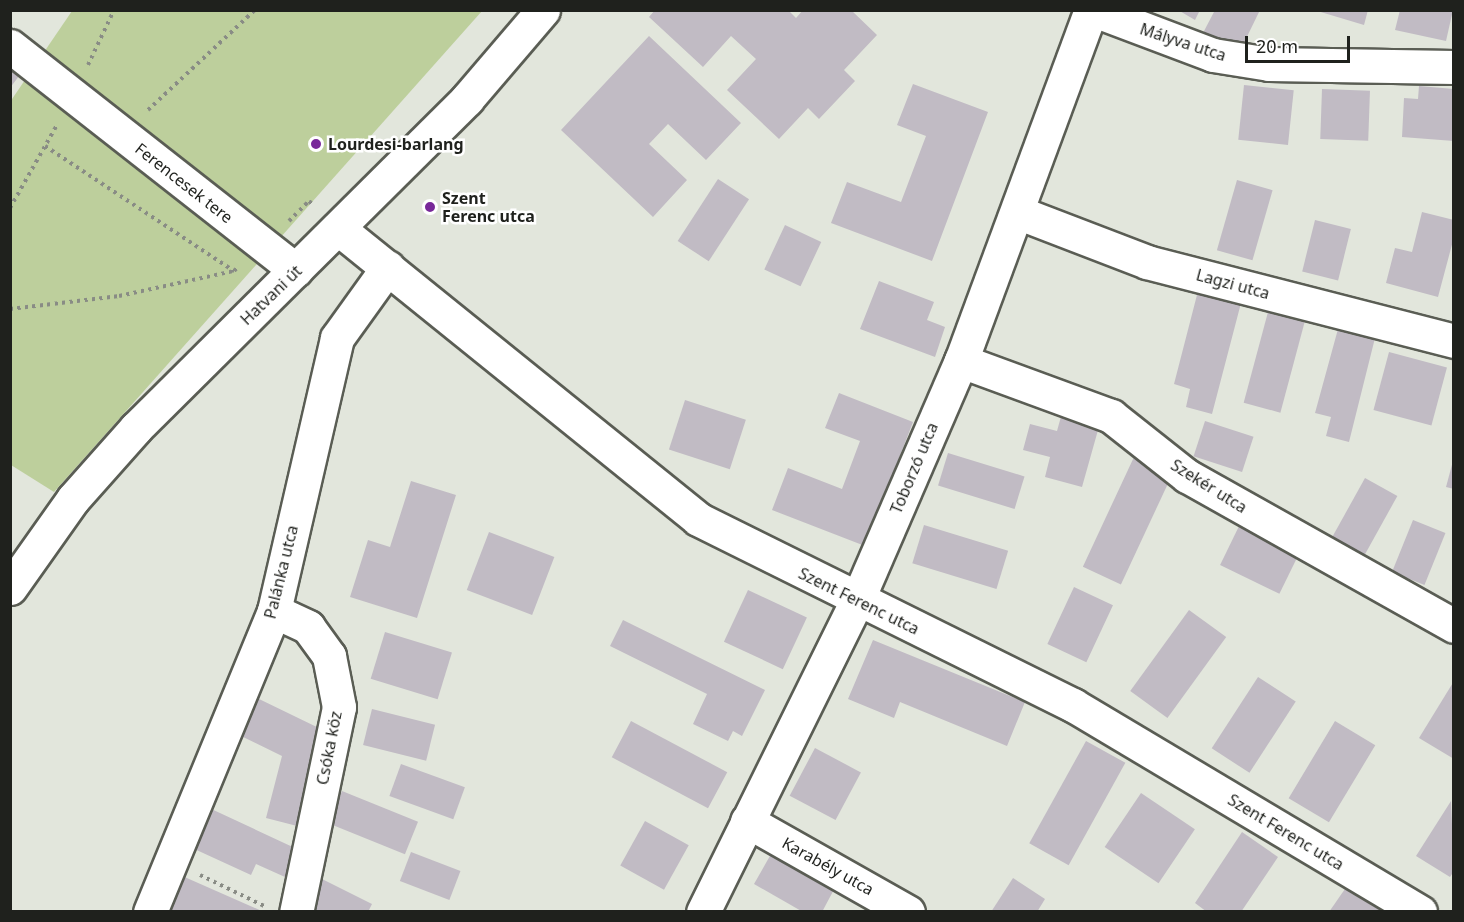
<!DOCTYPE html>
<meta charset="utf-8">
<style>
body{margin:0}
#map{position:relative;width:1464px;height:922px;overflow:hidden;background:#e2e6dc;font-family:"Noto Sans",sans-serif}
div>[style]{position:absolute}
.green>*{inset:0;background:#bdcf9c}
.building>*{inset:0;background:#c1bbc4;transform-origin:0 0}
.path>*{height:4px;margin-top:-2px;transform-origin:0;background:repeating-linear-gradient(90deg,#898c85 0 3px,transparent 0 7.5px)}
.roads{filter:drop-shadow(2px 0 #5a5d54) drop-shadow(-2px 0 #5a5d54) drop-shadow(0 2px #5a5d54) drop-shadow(0 -2px #5a5d54)}
.minor>*{height:33px;margin:-16.5px;padding:0 16.5px;transform-origin:16.5px;border-radius:16.5px;background:#fff}
.dots>*{width:16px;height:16px;translate:-50% -50%;box-sizing:border-box;border:3px solid #fff;border-radius:50%}
span{translate:-50% -50%;white-space:nowrap;text-align:center;line-height:1.15;-webkit-text-stroke:5px #fff;paint-order:stroke}
.street-label{font-size:16px;color:#1f211d}
.poi-label{font-size:16px;color:#1f211d;font-weight:700}
.left{translate:0 -50%;text-align:left}
.frame{position:absolute;inset:0;border:12px solid #1f211d;pointer-events:none}
.scale{position:absolute;left:1245px;top:36px;width:105px;height:27px;box-sizing:border-box;border:3px solid #1f211d;border-top:0;padding-left:8px;font-size:18px;line-height:21px;white-space:nowrap;color:#1f211d;-webkit-text-stroke:4px #fff;paint-order:stroke}
</style>
<div id="map">
<div class="green">
<div style="clip-path:polygon(72px 11px,482px 11px,54px 492px,11px 465px,10px 102px)"></div>
</div>
<div class="building">
<div style="clip-path:polygon(655px 10px,788px 10px,796px 18px,803px 10px,851px 10px,877px 35px,844px 70px,855px 81px,819px 119px,808px 108px,779px 139px,727px 90px,756px 59px,731px 36px,703px 67px,649px 17px)"></div>
<div style="clip-path:polygon(1178px 10px,1200px 10px,1195px 20px)"></div>
<div style="clip-path:polygon(1215px 10px,1260px 10px,1240px 51px,1203px 33px)"></div>
<div style="clip-path:polygon(1314px 10px,1368px 10px,1364px 25px)"></div>
<div style="clip-path:polygon(1400px 10px,1453px 10px,1446px 41px,1395px 30px)"></div>
<div style="clip-path:polygon(649px 36px,741px 123px,706px 160px,668px 124px,649px 144px,687px 180px,653px 217px,561px 130px)"></div>
<div style="clip-path:polygon(10px 63px,22px 72px,10px 88px)"></div>
<div style="clip-path:polygon(913px 84px,988px 112px,932px 261px,831px 223px,847px 182px,901px 202px,926px 136px,897px 125px)"></div>
<div style="left:1244px;top:85px;width:50px;height:55px;rotate:6deg"></div>
<div style="clip-path:polygon(1419px 86px,1454px 89px,1454px 141px,1402px 137px,1404px 98px,1418px 99px)"></div>
<div style="left:1322px;top:89px;width:48px;height:50px;rotate:2deg"></div>
<div style="left:718px;top:179px;width:37px;height:74px;rotate:33deg"></div>
<div style="left:1237px;top:180px;width:37px;height:73px;rotate:16deg"></div>
<div style="clip-path:polygon(1422px 212px,1454px 220px,1454px 237px,1438px 297px,1386px 283px,1395px 248px,1412px 252px)"></div>
<div style="left:1315px;top:220px;width:37px;height:53px;rotate:14deg"></div>
<div style="left:785px;top:225px;width:40px;height:49px;rotate:25deg"></div>
<div style="clip-path:polygon(879px 281px,934px 302px,927px 320px,945px 327px,935px 357px,860px 329px)"></div>
<div style="clip-path:polygon(1198px 291px,1241px 303px,1212px 414px,1186px 407px,1190px 389px,1174px 384px)"></div>
<div style="left:1268px;top:312px;width:38px;height:94px;rotate:15deg"></div>
<div style="clip-path:polygon(1338px 329px,1375px 338px,1349px 442px,1326px 436px,1331px 417px,1315px 413px)"></div>
<div style="left:1389px;top:352px;width:60px;height:60px;rotate:15deg"></div>
<div style="clip-path:polygon(839px 393px,913px 422px,865px 546px,772px 510px,788px 468px,842px 489px,860px 441px,825px 428px)"></div>
<div style="left:685px;top:400px;width:64px;height:52px;rotate:18deg"></div>
<div style="clip-path:polygon(1062px 413px,1100px 423px,1082px 487px,1045px 477px,1050px 457px,1023px 450px,1030px 424px,1057px 431px)"></div>
<div style="left:1205px;top:421px;width:51px;height:37px;rotate:18deg"></div>
<div style="left:948px;top:453px;width:80px;height:34px;rotate:17deg"></div>
<div style="left:1134px;top:457px;width:42px;height:121px;rotate:25deg"></div>
<div style="clip-path:polygon(1453px 461px,1454px 461px,1454px 489px,1446px 487px)"></div>
<div style="left:1365px;top:478px;width:37px;height:73px;rotate:29deg"></div>
<div style="clip-path:polygon(411px 481px,456px 495px,417px 618px,350px 597px,368px 540px,390px 547px)"></div>
<div style="left:1242px;top:520px;width:66px;height:50px;rotate:26deg"></div>
<div style="left:1413px;top:520px;width:35px;height:56px;rotate:22deg"></div>
<div style="left:924px;top:525px;width:88px;height:40px;rotate:17deg"></div>
<div style="left:489px;top:532px;width:70px;height:62px;rotate:21deg"></div>
<div style="left:1074px;top:587px;width:43px;height:63px;rotate:25deg"></div>
<div style="left:748px;top:590px;width:65px;height:57px;rotate:25deg"></div>
<div style="left:1189px;top:610px;width:46px;height:100px;rotate:36deg"></div>
<div style="clip-path:polygon(623px 620px,765px 690px,742px 736px,733px 731px,728px 741px,693px 724px,707px 694px,610px 646px)"></div>
<div style="left:385px;top:632px;width:70px;height:49px;rotate:17deg"></div>
<div style="clip-path:polygon(873px 640px,1025px 702px,1007px 746px,900px 702px,894px 718px,848px 699px)"></div>
<div style="left:1258px;top:677px;width:45px;height:85px;rotate:33deg"></div>
<div style="clip-path:polygon(1454px 681px,1454px 759px,1419px 738px)"></div>
<div style="clip-path:polygon(257px 698px,325px 731px,301px 827px,266px 818px,282px 756px,239px 735px)"></div>
<div style="left:372px;top:709px;width:65px;height:37px;rotate:14deg"></div>
<div style="left:631px;top:721px;width:109px;height:41px;rotate:28deg"></div>
<div style="left:1335px;top:721px;width:47px;height:90px;rotate:31deg"></div>
<div style="left:1086px;top:741px;width:45px;height:117px;rotate:29deg"></div>
<div style="left:815px;top:748px;width:52px;height:54px;rotate:28deg"></div>
<div style="left:401px;top:764px;width:68px;height:34px;rotate:20deg"></div>
<div style="left:342px;top:791px;width:82px;height:35px;rotate:22deg"></div>
<div style="left:1141px;top:793px;width:65px;height:65px;rotate:34deg"></div>
<div style="clip-path:polygon(1451px 801px,1454px 871px,1450px 877px,1416px 856px)"></div>
<div style="clip-path:polygon(207px 807px,297px 849px,285px 877px,256px 864px,251px 875px,190px 847px)"></div>
<div style="left:645px;top:821px;width:50px;height:51px;rotate:29deg"></div>
<div style="clip-path:polygon(1242px 832px,1278px 857px,1241px 912px,1207px 912px,1195px 903px)"></div>
<div style="clip-path:polygon(775px 847px,838px 882px,822px 912px,803px 912px,754px 884px)"></div>
<div style="left:411px;top:852px;width:53px;height:31px;rotate:21deg"></div>
<div style="clip-path:polygon(180px 875px,264px 912px,176px 912px,166px 907px)"></div>
<div style="clip-path:polygon(320px 878px,372px 904px,368px 912px,304px 911px)"></div>
<div style="clip-path:polygon(1013px 878px,1045px 899px,1037px 912px,991px 912px)"></div>
<div style="clip-path:polygon(1347px 886px,1382px 912px,1329px 912px)"></div>
</div>
<div class="path">
<div style="left:88px;top:65px;width:61px;rotate:-64.7deg"></div>
<div style="left:148px;top:110px;width:146px;rotate:-43.1deg"></div>
<div style="left:45px;top:146px;width:227px;rotate:33.5deg"></div>
<div style="left:234px;top:271px;width:4px;rotate:-45deg"></div>
<div style="left:10px;top:208px;width:95px;rotate:-60.5deg"></div>
<div style="left:289px;top:221px;width:28px;rotate:-45deg"></div>
<div style="left:309px;top:201px;width:6px;rotate:45deg"></div>
<div style="left:10px;top:309px;width:110px;rotate:-6.8deg"></div>
<div style="left:119px;top:296px;width:118px;rotate:-12.3deg"></div>
<div style="left:200px;top:875px;width:71px;rotate:25.8deg"></div>
</div>
<div class="roads">
<div class="minor">
<div style="left:1094px;top:10px;width:127px;rotate:20.7deg"></div>
<div style="left:1213px;top:55px;width:57px;rotate:9.1deg"></div>
<div style="left:1269px;top:64px;width:185px;rotate:0.9deg"></div>
<div style="left:10px;top:46px;width:363px;rotate:38.1deg"></div>
<div style="left:1017px;top:212px;width:139px;rotate:21deg"></div>
<div style="left:1147px;top:262px;width:317px;rotate:14.4deg"></div>
<div style="left:339px;top:229px;width:461px;rotate:38.9deg"></div>
<div style="left:698px;top:519px;width:419px;rotate:26.4deg"></div>
<div style="left:1073px;top:705px;width:404px;rotate:30.8deg"></div>
<div style="left:961px;top:361px;width:160px;rotate:20.1deg"></div>
<div style="left:1111px;top:416px;width:97px;rotate:38.3deg"></div>
<div style="left:1187px;top:476px;width:306px;rotate:29.3deg"></div>
<div style="left:10px;top:588px;width:109px;rotate:-54.7deg"></div>
<div style="left:73px;top:499px;width:95px;rotate:-48.4deg"></div>
<div style="left:136px;top:428px;width:467px;rotate:-44.8deg"></div>
<div style="left:467px;top:99px;width:117px;rotate:-49.5deg"></div>
<div style="left:274px;top:611px;width:38px;rotate:25deg"></div>
<div style="left:308px;top:627px;width:36px;rotate:54deg"></div>
<div style="left:329px;top:656px;width:52px;rotate:78.9deg"></div>
<div style="left:339px;top:707px;width:209px;rotate:101.8deg"></div>
<div style="left:747px;top:821px;width:185px;rotate:29.5deg"></div>
<div style="left:150px;top:912px;width:326px;rotate:-67.6deg"></div>
<div style="left:274px;top:611px;width:280px;rotate:-77deg"></div>
<div style="left:337px;top:338px;width:87px;rotate:-54.3deg"></div>
<div style="left:703px;top:912px;width:347px;rotate:-63.7deg"></div>
<div style="left:857px;top:601px;width:262px;rotate:-66.6deg"></div>
<div style="left:961px;top:361px;width:374px;rotate:-69.7deg"></div>
</div>
</div>
<div class="dots">
<div style="left:316px;top:144px;background:#782899"></div>
<div style="left:430px;top:207px;background:#782899"></div>
</div>
<div class="street-label">
<span style="left:1183px;top:42px;rotate:18deg">Mályva utca</span>
<span style="left:184px;top:183px;rotate:38deg">Ferencesek tere</span>
<span style="left:1233px;top:284px;rotate:15deg">Lagzi utca</span>
<span style="left:271px;top:295px;rotate:-44deg">Hatvani út</span>
<span style="left:914px;top:468px;rotate:-67deg">Toborzó utca</span>
<span style="left:1209px;top:486px;rotate:32deg">Szekér utca</span>
<span style="left:281px;top:572px;rotate:-76deg">Palánka utca</span>
<span style="left:859px;top:601px;rotate:26deg">Szent Ferenc utca</span>
<span style="left:329px;top:748px;rotate:-79deg">Csóka köz</span>
<span style="left:1286px;top:832px;rotate:31deg">Szent Ferenc utca</span>
<span style="left:828px;top:866px;rotate:29deg">Karabély utca</span>
</div>
<div class="poi-label">
<span class="left" style="left:328px;top:144px">Lourdesi-barlang</span>
<span class="left" style="left:442px;top:207px">Szent<br>Ferenc utca</span>
</div>
<div class="frame"></div>
<div class="scale">20 m</div>
</div>
